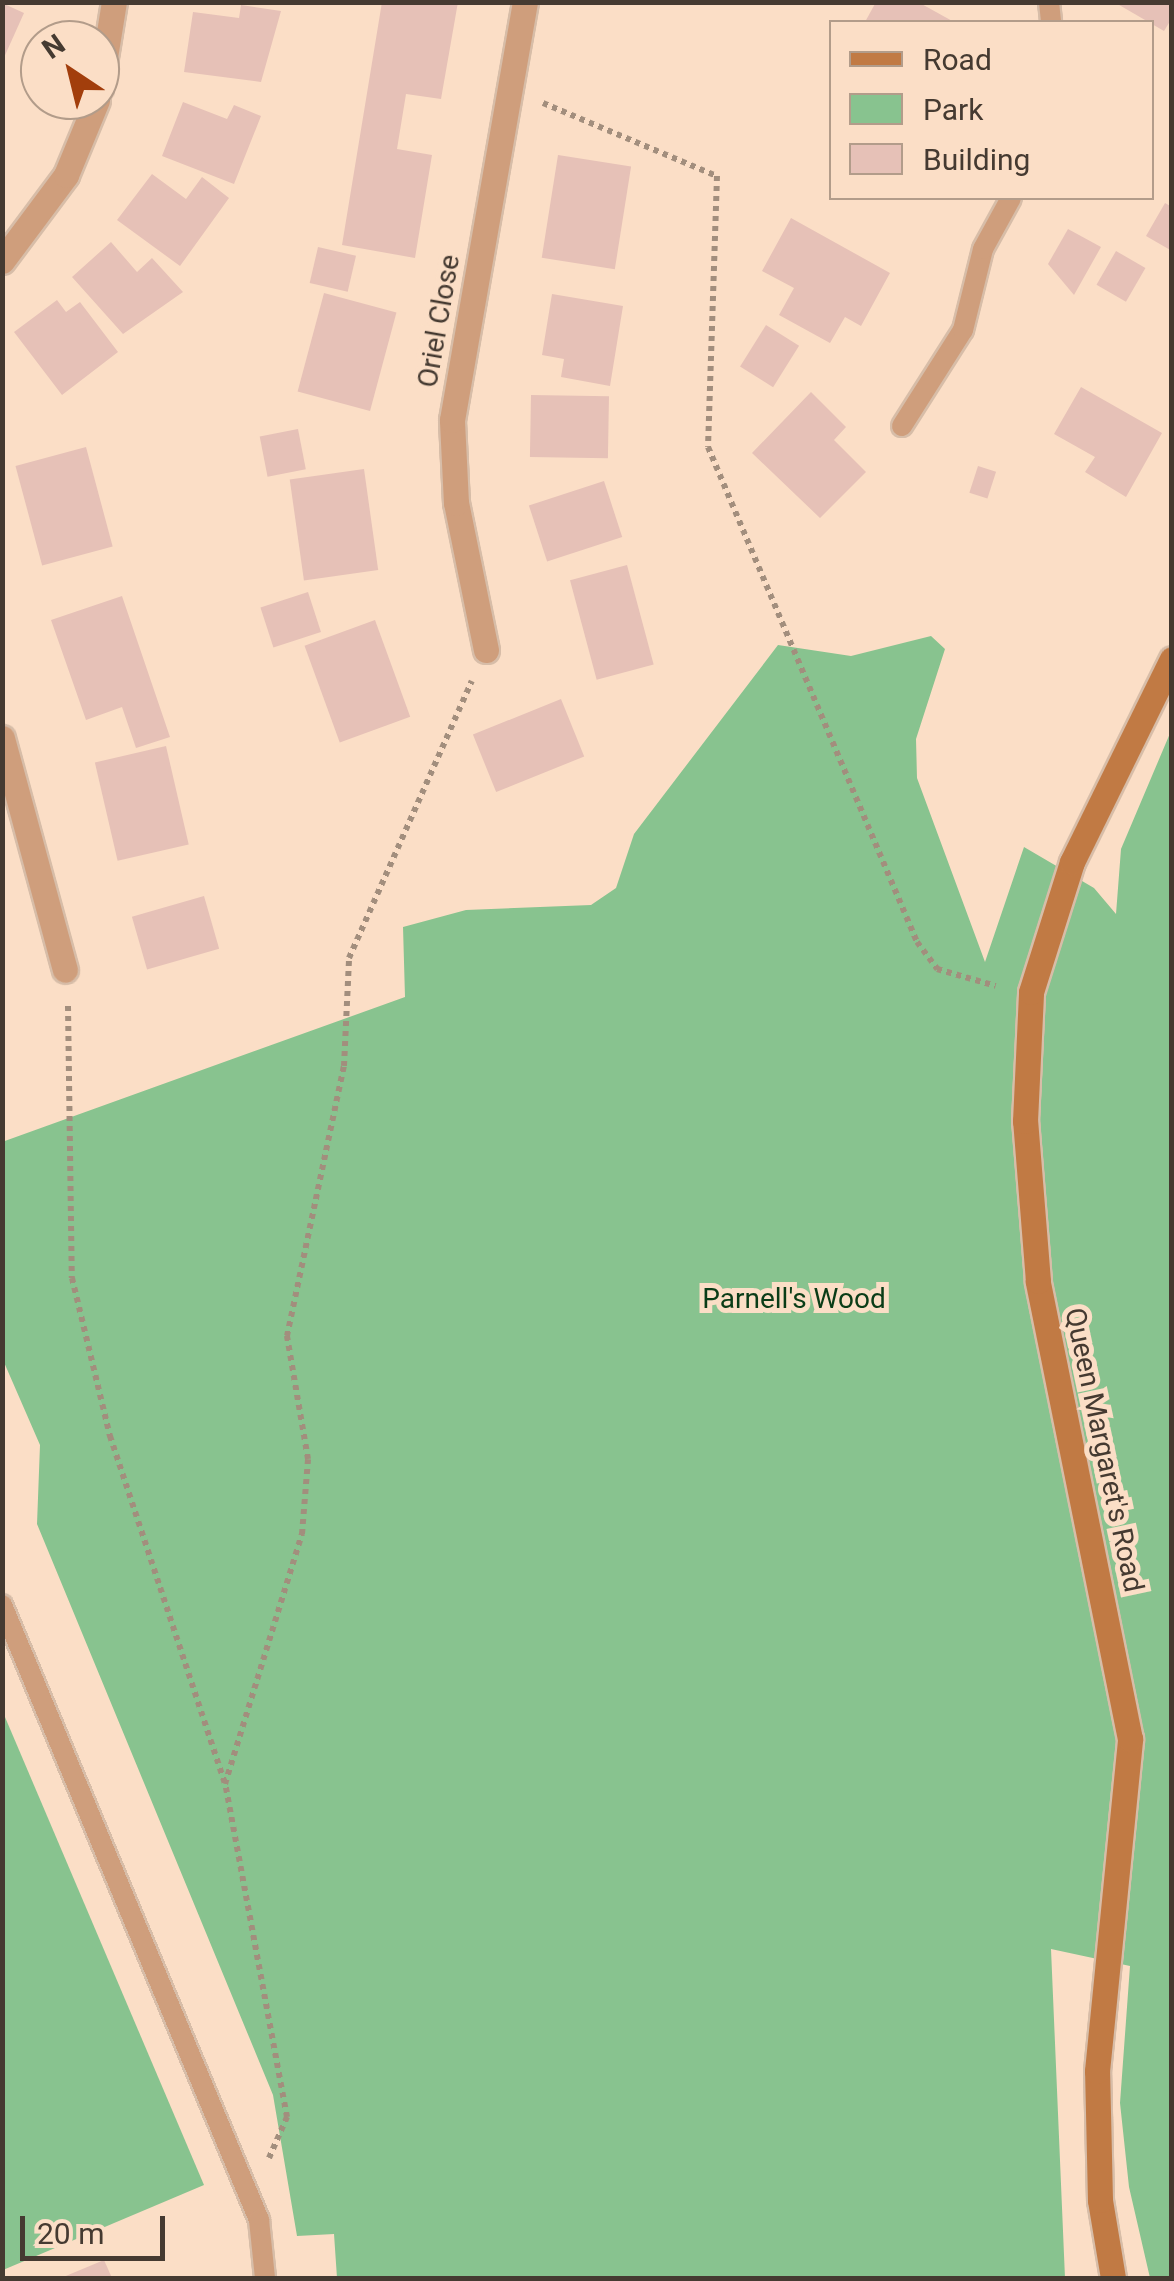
<!DOCTYPE html>
<style>
body{margin:0}
#map{position:relative;width:1174px;height:2281px;overflow:hidden;background:#fbdec6;font-family:Roboto,sans-serif}
div>[style]{position:absolute}
.green>*{inset:0;background:#88c38f}
.building>*{inset:0;background:#e6c1b7;transform-origin:0 0}
.path>*{height:6px;margin-top:-3px;transform-origin:0;background:repeating-linear-gradient(90deg,#a28e7d 0 5px,transparent 0 10px)}
.roads{filter:drop-shadow(2px 0 #d7bda8) drop-shadow(-2px 0 #d7bda8) drop-shadow(0 2px #d7bda8) drop-shadow(0 -2px #d7bda8)}
.service>*{height:20px;margin:-10px;padding:0 10px;transform-origin:10px;border-radius:10px;background:#cf9e7c}
.minor>*{height:25px;margin:-12.5px;padding:0 12.5px;transform-origin:12.5px;border-radius:12.5px;background:#cf9e7c}
.secondary>*{height:25px;margin:-12.5px;padding:0 12.5px;transform-origin:12.5px;border-radius:12.5px;background:#c17a44}
span{translate:-50% -50%;white-space:nowrap;text-align:center;line-height:1.15;-webkit-text-stroke:10px #fbdec6;paint-order:stroke}
.street-label{font-size:28px;color:#453a31}
.park-label{font-size:28px;color:#0a3c17}
.frame{position:absolute;inset:0;border:5px solid #453a31;pointer-events:none}
.legend{position:absolute;left:829px;top:20px;width:325px;height:180px;box-sizing:border-box;background:#fbdec6;border:2px solid #b29c8a;margin:0;padding:12px 18px;list-style:none;font-size:30px;color:#453a31}
.legend li{display:flex;align-items:center;gap:20px;height:50px}
.legend b{width:50px;border:2px solid #b29c8a}
.north{position:absolute;left:20px;top:20px;width:100px;height:100px;box-sizing:border-box;background:#fbdec6;border:2px solid #b29c8a;border-radius:50%;rotate:325deg;font-size:28px;font-weight:700;line-height:40px;text-align:center;color:#453a31}
.north::after{content:'';display:block;margin:auto;width:35px;height:45px;background:#a23e0c;clip-path:polygon(50% 0,100% 100%,50% 72%,0 100%)}
.scale{position:absolute;left:20px;top:2216px;width:145px;height:45px;box-sizing:border-box;border:5px solid #453a31;border-top:0;padding-left:12px;font-size:30px;line-height:35px;white-space:nowrap;color:#453a31;-webkit-text-stroke:8px #fbdec6;paint-order:stroke}
</style>
<div id="map">
<div class="green">
<div style="clip-path:polygon(931px 636px,945px 649px,916px 739px,917px 778px,985px 962px,1024px 847px,1094px 888px,1116px 914px,1121px 849px,1171px 731px,1171px 2278px,1150px 2278px,1129px 2187px,1120px 2103px,1130px 1966px,1051px 1949px,1065px 2278px,337px 2278px,334px 2234px,297px 2236px,273px 2095px,37px 1524px,40px 1445px,3px 1360px,2px 1142px,405px 997px,403px 927px,466px 910px,591px 905px,616px 888px,634px 834px,778px 645px,851px 656px)"></div>
<div style="clip-path:polygon(2px 1710px,204px 2185px,3px 2270px,2px 2270px)"></div>
</div>
<div class="building">
<div style="clip-path:polygon(382px 2px,458px 2px,441px 99px,406px 94px,397px 149px,432px 155px,415px 258px,342px 245px)"></div>
<div style="clip-path:polygon(876px 2px,918px 2px,954px 22px,865px 22px)"></div>
<div style="clip-path:polygon(1114px 2px,1172px 2px,1172px 18px,1164px 31px)"></div>
<div style="clip-path:polygon(2px 3px,24px 13px,2px 62px)"></div>
<div style="clip-path:polygon(241px 5px,281px 11px,261px 82px,184px 72px,193px 12px,239px 18px)"></div>
<div style="clip-path:polygon(183px 102px,227px 119px,234px 105px,261px 116px,234px 184px,162px 156px)"></div>
<div style="left:558px;top:155px;width:74px;height:104px;rotate:9deg"></div>
<div style="clip-path:polygon(152px 174px,186px 199px,202px 177px,229px 198px,180px 266px,117px 220px)"></div>
<div style="clip-path:polygon(1165px 203px,1172px 207px,1172px 251px,1146px 236px)"></div>
<div style="clip-path:polygon(791px 218px,890px 273px,861px 326px,845px 317px,830px 343px,779px 315px,794px 288px,762px 271px)"></div>
<div style="clip-path:polygon(1068px 229px,1101px 247px,1074px 295px,1048px 264px)"></div>
<div style="clip-path:polygon(111px 242px,137px 272px,152px 258px,183px 292px,123px 334px,72px 277px)"></div>
<div style="left:318px;top:247px;width:39px;height:37px;rotate:13deg"></div>
<div style="left:1116px;top:251px;width:34px;height:39px;rotate:30deg"></div>
<div style="left:324px;top:293px;width:75px;height:102px;rotate:15deg"></div>
<div style="clip-path:polygon(552px 294px,623px 306px,610px 386px,561px 377px,564px 359px,542px 355px)"></div>
<div style="clip-path:polygon(57px 300px,66px 312px,80px 302px,118px 352px,62px 395px,14px 332px)"></div>
<div style="left:766px;top:325px;width:39px;height:49px;rotate:32deg"></div>
<div style="clip-path:polygon(1081px 387px,1162px 433px,1126px 497px,1085px 472px,1095px 457px,1054px 434px)"></div>
<div style="clip-path:polygon(811px 392px,846px 427px,834px 440px,866px 472px,820px 518px,752px 453px)"></div>
<div style="left:531px;top:395px;width:78px;height:62px;rotate:1deg"></div>
<div style="left:298px;top:429px;width:41px;height:39px;rotate:79deg"></div>
<div style="left:86px;top:447px;width:103px;height:73px;rotate:75deg"></div>
<div style="left:978px;top:466px;width:19px;height:28px;rotate:18deg"></div>
<div style="left:364px;top:469px;width:102px;height:75px;rotate:82deg"></div>
<div style="left:604px;top:481px;width:59px;height:79px;rotate:72deg"></div>
<div style="left:627px;top:565px;width:103px;height:59px;rotate:75deg"></div>
<div style="left:308px;top:592px;width:42px;height:50px;rotate:72deg"></div>
<div style="clip-path:polygon(122px 596px,170px 737px,136px 748px,122px 707px,86px 720px,51px 620px)"></div>
<div style="left:375px;top:620px;width:103px;height:75px;rotate:70deg"></div>
<div style="left:561px;top:699px;width:62px;height:95px;rotate:68deg"></div>
<div style="left:166px;top:746px;width:101px;height:73px;rotate:77deg"></div>
<div style="left:204px;top:896px;width:55px;height:75px;rotate:74deg"></div>
<div style="clip-path:polygon(104px 2260px,112px 2278px,61px 2278px)"></div>
</div>
<div class="path">
<div style="left:543px;top:103px;width:189px;rotate:22.8deg"></div>
<div style="left:717px;top:176px;width:271px;rotate:91.9deg"></div>
<div style="left:708px;top:447px;width:537px;rotate:67.11deg"></div>
<div style="left:917px;top:942px;width:34px;rotate:53deg"></div>
<div style="left:937px;top:969px;width:61px;rotate:16.1deg"></div>
<div style="left:68px;top:1006px;width:272px;rotate:89.2deg"></div>
<div style="left:72px;top:1278px;width:163px;rotate:76.5deg"></div>
<div style="left:110px;top:1436px;width:367px;rotate:71.7deg"></div>
<div style="left:269px;top:2158px;width:45px;rotate:-66.3deg"></div>
<div style="left:287px;top:2117px;width:339px;rotate:-100.5deg"></div>
<div style="left:225px;top:1784px;width:262px;rotate:-72.9deg"></div>
<div style="left:302px;top:1534px;width:75px;rotate:-85.4deg"></div>
<div style="left:308px;top:1459px;width:125px;rotate:-99.7deg"></div>
<div style="left:287px;top:1336px;width:276px;rotate:-78.1deg"></div>
<div style="left:344px;top:1066px;width:108px;rotate:-87.3deg"></div>
<div style="left:349px;top:958px;width:303px;rotate:-66.1deg"></div>
</div>
<div class="roads">
<div class="service">
<div style="left:1049px;top:2px;width:20px;rotate:84deg"></div>
<div style="left:902px;top:426px;width:114px;rotate:-57.6deg"></div>
<div style="left:963px;top:330px;width:83px;rotate:-76.1deg"></div>
<div style="left:983px;top:249px;width:58px;rotate:-61.2deg"></div>
<div style="left:2px;top:1605px;width:667px;rotate:67.32deg"></div>
<div style="left:259px;top:2220px;width:58px;rotate:84.1deg"></div>
</div>
<div class="minor">
<div style="left:100px;top:88px;width:87px;rotate:-80.8deg"></div>
<div style="left:2px;top:261px;width:107px;rotate:-53.3deg"></div>
<div style="left:66px;top:175px;width:81px;rotate:-67.5deg"></div>
<div style="left:486px;top:650px;width:150px;rotate:-101.5deg"></div>
<div style="left:456px;top:503px;width:83px;rotate:-92.8deg"></div>
<div style="left:452px;top:420px;width:424px;rotate:-80.1deg"></div>
<div style="left:2px;top:738px;width:240px;rotate:74.8deg"></div>
</div>
<div class="secondary">
<div style="left:1113px;top:2278px;width:79px;rotate:-99.5deg"></div>
<div style="left:1100px;top:2200px;width:129px;rotate:-91.3deg"></div>
<div style="left:1097px;top:2071px;width:334px;rotate:-84.3deg"></div>
<div style="left:1130px;top:1739px;width:467px;rotate:-101.4deg"></div>
<div style="left:1038px;top:1281px;width:161px;rotate:-94.6deg"></div>
<div style="left:1025px;top:1121px;width:129px;rotate:-87.3deg"></div>
<div style="left:1031px;top:992px;width:136px;rotate:-72.5deg"></div>
<div style="left:1072px;top:862px;width:226px;rotate:-63.8deg"></div>
</div>
</div>
<div class="street-label">
<span style="left:439px;top:321px;rotate:-80deg">Oriel Close</span>
<span style="left:1104px;top:1450px;rotate:78deg">Queen Margaret's Road</span>
</div>
<div class="park-label">
<span style="left:794px;top:1299px">Parnell's Wood</span>
</div>
<div class="frame"></div>
<ul class="legend">
<li><b style="height:12px;background:#c17a44"></b>Road</li>
<li><b style="height:28px;background:#88c38f"></b>Park</li>
<li><b style="height:28px;background:#e6c1b7"></b>Building</li>
</ul>
<div class="north">N</div>
<div class="scale">20 m</div>
</div>
